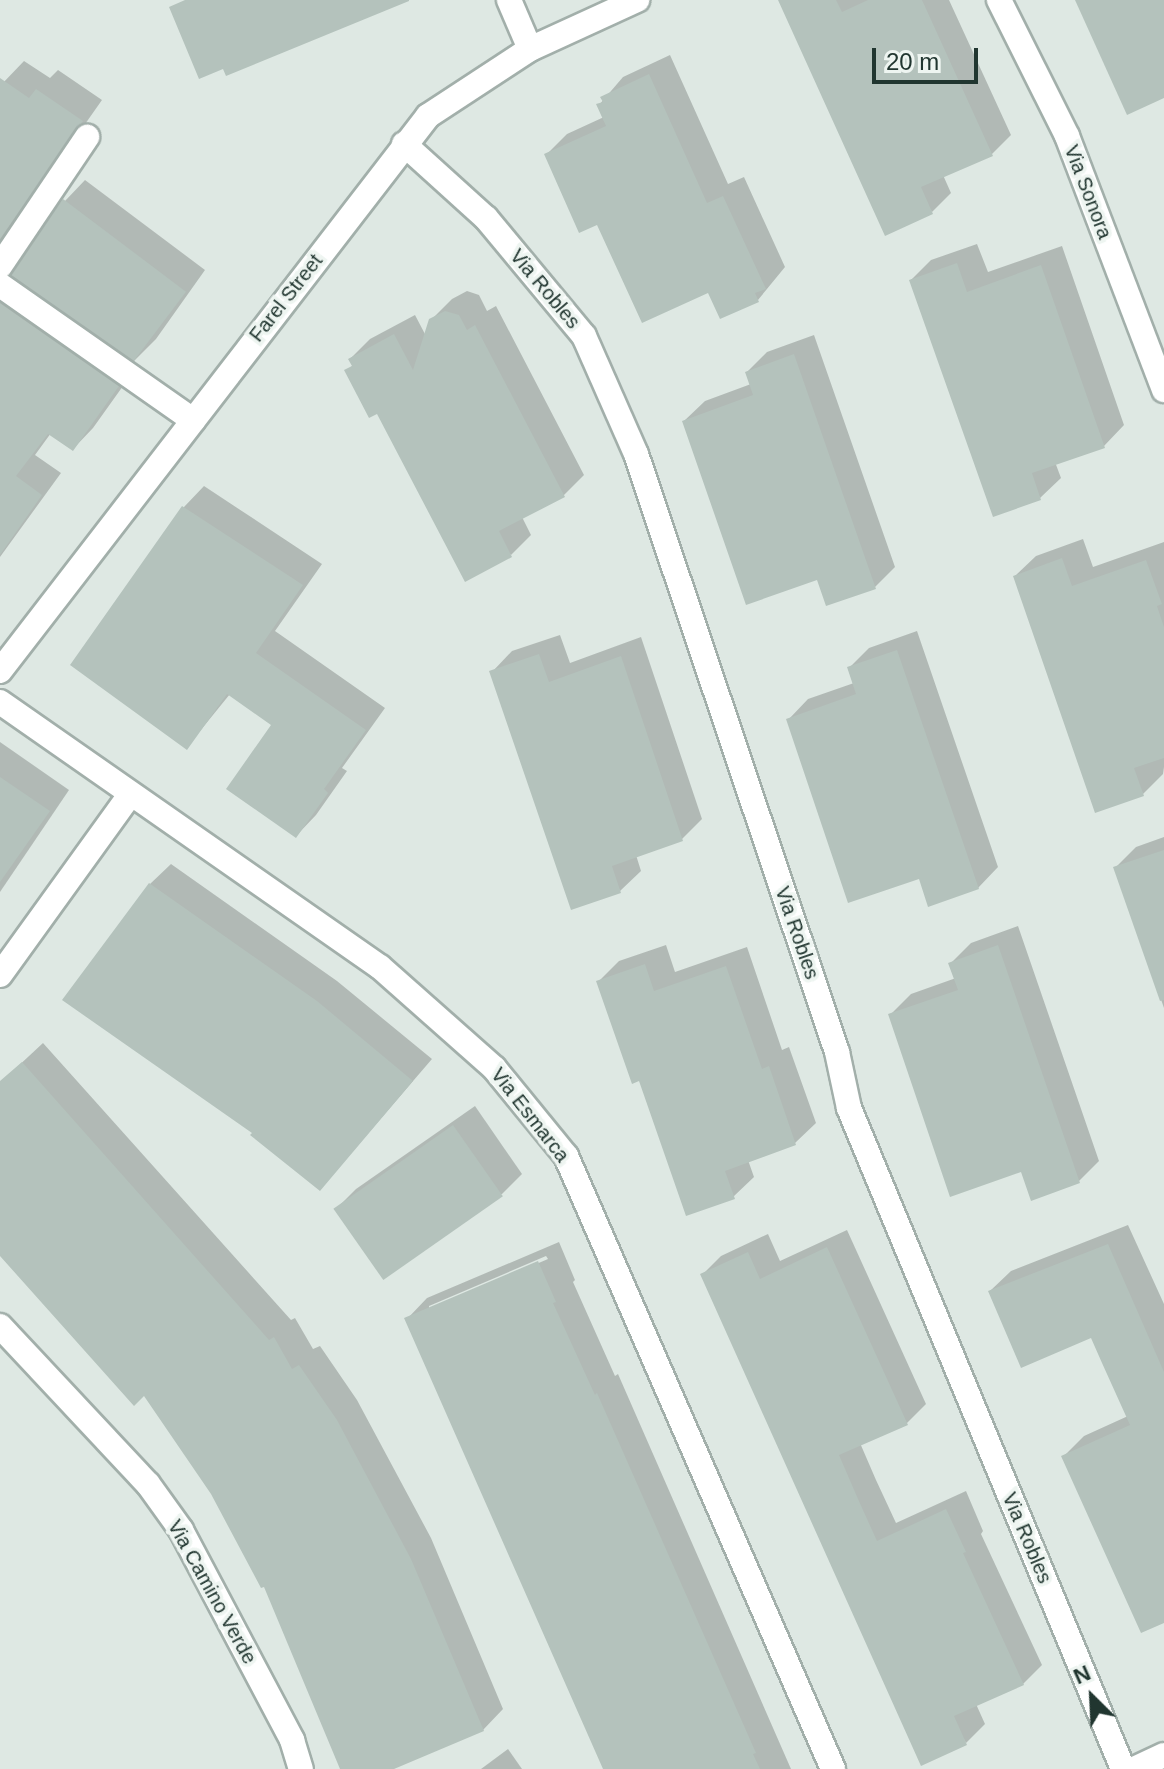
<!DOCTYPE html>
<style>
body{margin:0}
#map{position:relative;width:1164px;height:1769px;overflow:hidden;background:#dee8e3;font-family:Helvetica,sans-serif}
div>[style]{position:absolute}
.shadow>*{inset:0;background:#0003}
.building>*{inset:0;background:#b4c2bc;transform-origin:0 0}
.roads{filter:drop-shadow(2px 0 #a2afaa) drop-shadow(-2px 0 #a2afaa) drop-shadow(0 2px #a2afaa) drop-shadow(0 -2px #a2afaa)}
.minor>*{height:24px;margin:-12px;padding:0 12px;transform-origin:12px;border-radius:12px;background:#fff}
span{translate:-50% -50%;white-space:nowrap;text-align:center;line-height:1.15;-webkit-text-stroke:7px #eef5f1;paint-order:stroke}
.street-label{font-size:20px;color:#213630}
.north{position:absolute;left:1052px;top:1657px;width:80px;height:80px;-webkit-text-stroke:6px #eef5f1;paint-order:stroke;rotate:336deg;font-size:22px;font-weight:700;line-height:32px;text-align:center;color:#213630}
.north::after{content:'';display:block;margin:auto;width:28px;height:36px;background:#213630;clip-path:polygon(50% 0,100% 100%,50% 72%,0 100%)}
.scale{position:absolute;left:872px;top:48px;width:106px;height:36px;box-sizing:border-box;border:4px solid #213630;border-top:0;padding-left:10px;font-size:24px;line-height:28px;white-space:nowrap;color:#213630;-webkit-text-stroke:6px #eef5f1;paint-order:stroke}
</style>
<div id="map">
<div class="shadow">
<div style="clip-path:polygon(789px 0,949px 0,1011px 135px,992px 154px,943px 175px,951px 193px,932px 212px)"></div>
<div style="clip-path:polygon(670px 55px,728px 184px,744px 177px,785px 267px,758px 300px,709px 290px,598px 222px,546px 155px,567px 134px,604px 117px,599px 105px,623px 77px)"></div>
<div style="clip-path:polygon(24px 61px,50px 78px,58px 70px,102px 100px,7px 235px,6px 270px,14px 276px,65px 201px,85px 180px,205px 270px,156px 339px,133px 362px,138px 365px,93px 428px,73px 449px,51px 433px,35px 455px,61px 473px,0 557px,0 86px)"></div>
<div style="clip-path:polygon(977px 244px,988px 272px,1062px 246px,1124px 425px,1104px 446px,1055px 462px,1061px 478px,1040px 498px,911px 280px,931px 260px)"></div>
<div style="clip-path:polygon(467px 291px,479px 295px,487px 311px,496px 306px,584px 475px,564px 495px,522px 517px,531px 535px,511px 555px,377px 412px,347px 371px,353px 365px,350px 359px,370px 339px,415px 315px,426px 336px,431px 320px,452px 299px)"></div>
<div style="clip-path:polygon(814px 335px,895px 567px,874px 588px,818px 578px,684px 421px,705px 401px,751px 384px,747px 372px,767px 352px)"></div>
<div style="clip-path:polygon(204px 486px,322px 564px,275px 631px,385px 708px,342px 768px,347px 771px,316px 815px,296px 836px,274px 725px,230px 694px,187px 747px,73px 665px,184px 507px)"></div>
<div style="clip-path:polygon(1083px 539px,1093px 567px,1164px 542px,1164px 767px,1163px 774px,1143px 794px,1015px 576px,1036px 556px)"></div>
<div style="clip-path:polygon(917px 631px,998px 867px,978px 888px,920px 876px,788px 720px,808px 699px,854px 683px,849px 668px,869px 648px)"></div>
<div style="clip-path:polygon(560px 635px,570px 663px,641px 637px,702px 819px,682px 839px,636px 855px,641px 871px,620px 891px,492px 672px,512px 651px)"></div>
<div style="clip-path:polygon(0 742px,69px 790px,0 892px)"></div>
<div style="clip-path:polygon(1164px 837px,1164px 1008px,1115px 868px,1136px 847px)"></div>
<div style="clip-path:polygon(171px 864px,337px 981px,432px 1059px,321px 1188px,253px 1135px,255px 1133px,64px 1000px,150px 884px)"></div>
<div style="clip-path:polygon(1018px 926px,1099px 1161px,1078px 1182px,1022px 1169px,890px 1015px,911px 994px,956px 978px,951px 963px,971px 943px)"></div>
<div style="clip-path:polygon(666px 945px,675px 972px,747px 947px,782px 1050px,789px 1047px,816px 1123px,795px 1143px,748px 1160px,754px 1177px,733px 1197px,640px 1079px,599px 981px,619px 961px)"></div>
<div style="clip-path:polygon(43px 1043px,291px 1320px,295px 1318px,313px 1349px,320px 1346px,357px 1400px,431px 1538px,503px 1709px,483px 1730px,389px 1769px,342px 1769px,265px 1584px,213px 1493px,145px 1393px,0 1252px,0 1083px)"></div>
<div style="clip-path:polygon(475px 1106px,522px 1174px,502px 1194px,336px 1209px,356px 1189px)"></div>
<div style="clip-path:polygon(1128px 1225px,1164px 1304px,1164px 1621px,1063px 1457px,1084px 1436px,1128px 1416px,1092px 1335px,990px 1291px,1011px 1271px)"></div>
<div style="clip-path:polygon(847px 1230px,926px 1404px,907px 1423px,860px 1443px,876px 1480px,896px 1523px,966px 1491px,983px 1531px,981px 1534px,1042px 1665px,1023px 1684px,976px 1704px,985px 1724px,966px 1743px,702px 1275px,721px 1256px,768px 1234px,780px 1261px)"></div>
<div style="clip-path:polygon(evenodd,559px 1242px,575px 1280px,573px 1282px,615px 1376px,618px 1374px,791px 1769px,605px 1769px,407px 1319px,427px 1298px,559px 1242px,546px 1256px,548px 1259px,429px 1310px,429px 1306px,546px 1256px)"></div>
<div style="clip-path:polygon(508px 1749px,522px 1769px,481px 1769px)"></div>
</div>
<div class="building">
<div style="clip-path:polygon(185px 0,409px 0,409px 1px,226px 76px,223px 69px,199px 79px,169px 7px)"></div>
<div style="clip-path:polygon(778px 0,836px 0,842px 12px,868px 0,922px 0,993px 156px,921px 187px,933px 214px,885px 236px)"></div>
<div style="clip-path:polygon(1075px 0,1164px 0,1164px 98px,1127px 115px)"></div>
<div style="clip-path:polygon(649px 74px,707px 203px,723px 196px,766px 289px,755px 293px,759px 302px,720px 319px,708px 293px,642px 323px,597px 225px,579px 233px,544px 154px,606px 126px,596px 104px,603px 102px,600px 97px)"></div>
<div style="clip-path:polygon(0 78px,29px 98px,36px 89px,83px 121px,0 239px)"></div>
<div style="left:63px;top:199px;width:154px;height:92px;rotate:37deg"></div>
<div style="clip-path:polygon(957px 263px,967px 292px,1041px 265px,1105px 448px,1032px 473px,1041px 500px,993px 517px,909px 280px)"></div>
<div style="clip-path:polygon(0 303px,119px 386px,73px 451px,48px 434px,16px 476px,42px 495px,0 555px)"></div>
<div style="clip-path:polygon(445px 311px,459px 315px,467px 330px,475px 325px,565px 497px,499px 531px,512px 557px,465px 582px,377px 414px,369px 418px,344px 370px,352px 366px,348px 359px,394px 334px,413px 370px,429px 319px)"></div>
<div style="clip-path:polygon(794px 354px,876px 589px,826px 606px,817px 580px,746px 605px,682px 421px,753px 395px,745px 372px)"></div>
<div style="clip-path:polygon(182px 506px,303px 585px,256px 653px,366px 730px,324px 789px,328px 793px,296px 838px,226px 789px,271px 725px,227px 694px,187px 750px,70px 665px)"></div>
<div style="clip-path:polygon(1062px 558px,1072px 586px,1146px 560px,1162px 604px,1157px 606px,1164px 627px,1164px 758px,1134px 768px,1144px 796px,1095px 813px,1013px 576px)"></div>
<div style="clip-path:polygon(897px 650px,979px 889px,928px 907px,919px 879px,848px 903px,786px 719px,856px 694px,847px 667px)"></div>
<div style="clip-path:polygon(539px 654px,549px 682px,621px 656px,683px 841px,612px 866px,621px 893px,571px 910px,489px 671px)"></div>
<div style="clip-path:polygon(0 777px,50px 811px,0 882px)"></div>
<div style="clip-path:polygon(1164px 850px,1164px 1000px,1160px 1001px,1113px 867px)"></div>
<div style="clip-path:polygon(149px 883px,317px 1001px,413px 1081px,320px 1191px,250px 1135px,252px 1133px,62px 1000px)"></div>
<div style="clip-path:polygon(998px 945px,1080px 1183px,1031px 1201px,1021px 1172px,950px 1197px,888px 1014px,958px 990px,948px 963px)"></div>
<div style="clip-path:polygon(645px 964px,654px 991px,726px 966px,762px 1069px,769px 1066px,796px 1145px,725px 1171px,735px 1199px,686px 1216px,639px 1081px,632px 1084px,596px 981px)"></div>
<div style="clip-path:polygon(22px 1062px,269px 1340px,274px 1337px,292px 1369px,299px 1365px,337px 1420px,411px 1559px,484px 1731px,394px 1769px,340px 1769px,264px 1587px,261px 1588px,211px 1494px,144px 1396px,134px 1406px,0 1256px,0 1081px)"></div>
<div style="left:453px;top:1125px;width:87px;height:146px;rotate:55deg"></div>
<div style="clip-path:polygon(1108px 1244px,1164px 1372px,1164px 1623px,1141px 1633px,1061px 1456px,1130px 1425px,1102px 1363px,1091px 1338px,1021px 1368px,988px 1291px)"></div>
<div style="clip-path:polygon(827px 1247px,908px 1425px,839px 1455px,858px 1499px,877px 1541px,946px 1509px,966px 1552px,963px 1553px,1024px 1685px,954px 1716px,967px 1745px,921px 1766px,700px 1274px,748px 1252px,760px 1279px)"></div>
<div style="clip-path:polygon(538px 1261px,556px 1302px,553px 1303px,595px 1395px,597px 1393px,756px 1753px,753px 1754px,760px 1769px,603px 1769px,404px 1318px)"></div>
</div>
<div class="roads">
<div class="minor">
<div style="left:509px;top:0;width:53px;rotate:66.8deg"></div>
<div style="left:999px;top:0;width:152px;rotate:63.4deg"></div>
<div style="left:1067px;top:136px;width:272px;rotate:69.1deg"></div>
<div style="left:404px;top:144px;width:110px;rotate:42.1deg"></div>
<div style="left:486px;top:218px;width:153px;rotate:50.3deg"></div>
<div style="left:584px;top:336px;width:129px;rotate:66.2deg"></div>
<div style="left:636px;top:454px;width:631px;rotate:71.42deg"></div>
<div style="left:837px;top:1052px;width:57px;rotate:77.9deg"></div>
<div style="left:849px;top:1108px;width:716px;rotate:67.48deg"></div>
<div style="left:0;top:266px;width:156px;rotate:-56deg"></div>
<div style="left:0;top:285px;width:236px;rotate:35deg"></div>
<div style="left:0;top:671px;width:701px;rotate:-52.36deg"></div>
<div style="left:428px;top:116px;width:122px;rotate:-33.3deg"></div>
<div style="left:530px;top:49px;width:118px;rotate:-24.6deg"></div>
<div style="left:0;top:702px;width:463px;rotate:34.9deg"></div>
<div style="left:380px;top:967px;width:152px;rotate:41.5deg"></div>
<div style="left:494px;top:1068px;width:114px;rotate:50.7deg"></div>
<div style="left:566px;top:1156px;width:669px;rotate:66.46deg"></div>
<div style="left:0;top:975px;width:222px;rotate:-54.2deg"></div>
<div style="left:0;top:1326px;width:216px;rotate:46.9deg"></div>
<div style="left:148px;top:1484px;width:57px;rotate:54.3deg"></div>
<div style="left:181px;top:1530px;width:238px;rotate:62.1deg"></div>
<div style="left:292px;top:1740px;width:30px;rotate:73deg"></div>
<div style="left:1134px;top:1769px;width:33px;rotate:-25deg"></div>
</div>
</div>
<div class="street-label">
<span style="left:1088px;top:192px;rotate:69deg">Via Sonora</span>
<span style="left:545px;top:289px;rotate:50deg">Via Robles</span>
<span style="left:286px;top:298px;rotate:-52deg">Farel Street</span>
<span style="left:797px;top:933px;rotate:71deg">Via Robles</span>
<span style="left:530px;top:1115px;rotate:52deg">Via Esmarca</span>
<span style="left:1027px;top:1538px;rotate:67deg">Via Robles</span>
<span style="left:212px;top:1592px;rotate:61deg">Via Camino Verde</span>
</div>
<div class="north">N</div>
<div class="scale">20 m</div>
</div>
